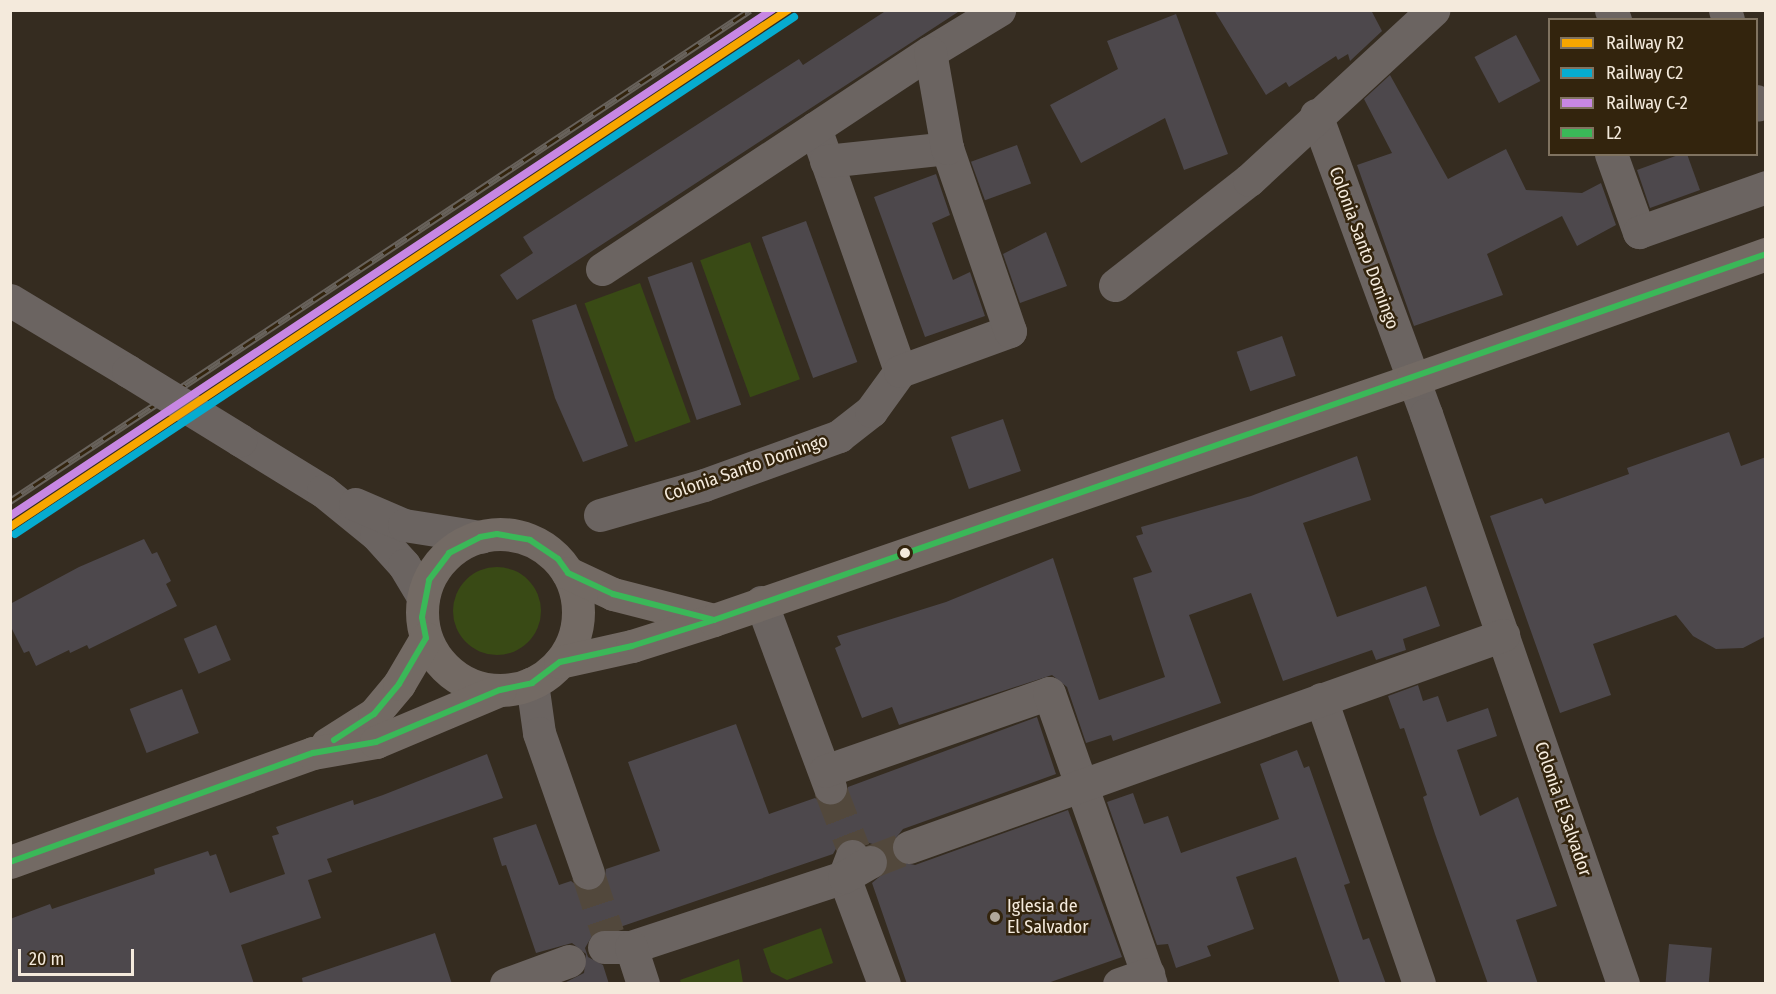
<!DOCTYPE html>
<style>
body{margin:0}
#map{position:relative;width:1776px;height:994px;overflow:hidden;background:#352c20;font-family:"Fira Sans Condensed",sans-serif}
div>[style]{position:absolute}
.green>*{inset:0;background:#394a15;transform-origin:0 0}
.round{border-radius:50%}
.building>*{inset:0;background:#4d484c;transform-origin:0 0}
.minor-tunnel>*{height:33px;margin-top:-16.5px;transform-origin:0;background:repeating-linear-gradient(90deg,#52483c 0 33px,transparent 0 49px)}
.minor>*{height:33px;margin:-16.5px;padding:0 16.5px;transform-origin:16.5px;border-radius:16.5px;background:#6b6461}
.highway>*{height:33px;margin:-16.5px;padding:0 16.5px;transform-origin:16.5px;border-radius:16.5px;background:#736a64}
.highway>.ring{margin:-16.5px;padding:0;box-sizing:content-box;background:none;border:33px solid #736a64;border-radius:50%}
.rail>*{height:7px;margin-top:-3.5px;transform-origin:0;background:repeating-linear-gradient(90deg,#33240d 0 14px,#68625b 0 28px);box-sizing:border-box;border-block:2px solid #68625b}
.minor-bridge>*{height:33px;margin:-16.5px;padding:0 16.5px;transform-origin:16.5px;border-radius:16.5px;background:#6b6461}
.bus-1>*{height:6px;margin:-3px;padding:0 3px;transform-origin:3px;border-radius:3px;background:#3ab858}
.rail-1>*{height:8px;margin:-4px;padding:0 4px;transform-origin:4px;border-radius:4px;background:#f7a600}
.rail-2>*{height:8px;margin:-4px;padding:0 4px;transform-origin:4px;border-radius:4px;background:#06acd0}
.rail-3>*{height:8px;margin:-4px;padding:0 4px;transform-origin:4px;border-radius:4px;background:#c787e3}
.dots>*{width:16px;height:16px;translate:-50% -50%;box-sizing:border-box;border:3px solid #33240d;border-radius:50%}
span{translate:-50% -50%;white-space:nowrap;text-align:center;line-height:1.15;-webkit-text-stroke:5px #33240d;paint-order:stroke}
.street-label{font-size:18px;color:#f4eadc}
.poi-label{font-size:18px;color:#f4eadc}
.left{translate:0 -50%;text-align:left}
.frame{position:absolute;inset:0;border:12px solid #f4eadc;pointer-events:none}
.legend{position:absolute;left:1548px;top:18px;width:210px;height:138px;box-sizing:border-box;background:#33240d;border:2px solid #807360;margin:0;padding:8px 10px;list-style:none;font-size:18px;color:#f4eadc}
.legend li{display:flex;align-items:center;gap:12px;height:30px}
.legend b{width:30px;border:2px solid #807360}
.scale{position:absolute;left:18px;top:949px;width:116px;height:27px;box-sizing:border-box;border:3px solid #f4eadc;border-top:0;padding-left:8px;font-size:18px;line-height:21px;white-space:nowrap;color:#f4eadc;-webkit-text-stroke:4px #33240d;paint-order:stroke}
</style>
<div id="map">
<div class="green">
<div style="left:750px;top:242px;width:146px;height:53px;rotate:70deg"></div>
<div style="left:640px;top:283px;width:148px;height:59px;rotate:70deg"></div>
<div class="round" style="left:453px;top:567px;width:88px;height:88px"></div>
<div style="clip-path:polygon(821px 928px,833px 963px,787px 980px,771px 972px,763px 949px)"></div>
<div style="clip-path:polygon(739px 959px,743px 983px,681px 983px,680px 980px)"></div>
</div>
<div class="building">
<div style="clip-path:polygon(887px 10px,961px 10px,517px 300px,500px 275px,533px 253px,523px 237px,799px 59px,803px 65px)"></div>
<div style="clip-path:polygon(1214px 10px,1371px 10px,1382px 31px,1350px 61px,1348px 54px,1338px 60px,1336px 56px,1289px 87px,1286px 82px,1266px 95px)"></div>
<div style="clip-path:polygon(1176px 14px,1228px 154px,1184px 170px,1165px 118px,1081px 163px,1050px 105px,1118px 69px,1107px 41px)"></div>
<div style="left:1516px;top:35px;width:52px;height:47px;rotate:62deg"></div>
<div style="clip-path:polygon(1390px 75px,1448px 179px,1506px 149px,1526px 190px,1582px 193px,1601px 183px,1616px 225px,1577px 246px,1562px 216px,1487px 254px,1503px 295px,1414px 326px,1357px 165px,1392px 153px,1364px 99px)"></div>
<div style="left:1017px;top:145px;width:41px;height:49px;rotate:70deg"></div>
<div style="clip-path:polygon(1681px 154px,1687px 154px,1700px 190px,1650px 208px,1637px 170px)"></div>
<div style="clip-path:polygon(936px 174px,950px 215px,932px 223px,953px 280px,970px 272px,985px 316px,925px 337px,874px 197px)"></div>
<div style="left:806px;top:221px;width:150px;height:47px;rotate:70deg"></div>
<div style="clip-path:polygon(1046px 232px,1067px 286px,1020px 303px,1003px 254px)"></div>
<div style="left:692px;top:262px;width:151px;height:47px;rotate:71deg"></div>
<div style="clip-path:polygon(576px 304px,628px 446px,583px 462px,555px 398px,532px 320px)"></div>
<div style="left:1282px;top:336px;width:42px;height:48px;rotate:71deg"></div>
<div style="left:1003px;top:419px;width:55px;height:55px;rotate:71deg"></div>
<div style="clip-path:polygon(1729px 432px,1741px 466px,1766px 457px,1766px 636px,1743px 648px,1716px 649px,1693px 636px,1676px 615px,1593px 644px,1611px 695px,1560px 713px,1490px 516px,1542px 498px,1545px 504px,1629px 474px,1627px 468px)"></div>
<div style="clip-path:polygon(1357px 456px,1371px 500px,1303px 523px,1337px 617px,1426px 586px,1440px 626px,1403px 639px,1406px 650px,1376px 660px,1372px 650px,1283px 681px,1251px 593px,1189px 615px,1221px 703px,1113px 741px,1111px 735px,1086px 743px,1067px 687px,1052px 675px,899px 725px,892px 707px,862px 718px,835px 648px,841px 645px,837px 636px,946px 602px,1053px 558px,1099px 700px,1165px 677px,1133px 578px,1152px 572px,1136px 536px,1143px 534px,1141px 527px,1251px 496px)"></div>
<div style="clip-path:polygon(144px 539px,152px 554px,157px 552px,171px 581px,166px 584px,177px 606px,89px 649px,87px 645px,70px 653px,69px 650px,36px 666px,29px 651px,24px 653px,10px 625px,10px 604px,79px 567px)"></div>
<div style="left:216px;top:625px;width:38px;height:35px;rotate:67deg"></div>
<div style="clip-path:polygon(1418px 685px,1423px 701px,1438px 696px,1447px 722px,1488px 708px,1497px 736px,1457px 750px,1480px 816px,1518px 797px,1557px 906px,1516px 920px,1538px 984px,1488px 984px,1435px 834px,1423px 797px,1427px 795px,1404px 728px,1400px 729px,1388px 696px)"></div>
<div style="left:182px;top:689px;width:47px;height:56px;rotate:69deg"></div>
<div style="clip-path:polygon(1037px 717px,1056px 774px,903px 829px,891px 844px,896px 861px,915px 865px,1068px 810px,1122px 957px,1045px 984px,907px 984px,872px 883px,886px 871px,886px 853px,879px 846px,850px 837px,840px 842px,833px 854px,617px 928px,595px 931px,585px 948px,588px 957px,603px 965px,609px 984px,562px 984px,584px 973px,586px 954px,572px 943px,536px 953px,506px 865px,502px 866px,493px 838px,536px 824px,559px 885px,571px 881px,584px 891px,594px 891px,603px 885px,606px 869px,660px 851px,628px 762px,736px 724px,769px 814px,815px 798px,826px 806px,836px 806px,845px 799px,848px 787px)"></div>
<div style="clip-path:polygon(1297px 750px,1304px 768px,1309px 766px,1350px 883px,1344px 885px,1363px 940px,1369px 938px,1386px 984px,1340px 984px,1296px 857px,1236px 877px,1254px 929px,1207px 946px,1211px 956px,1176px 968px,1168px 944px,1157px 945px,1107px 802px,1133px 793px,1144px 824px,1168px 816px,1181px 853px,1279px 819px,1260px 764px)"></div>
<div style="clip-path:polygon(487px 754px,503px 798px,327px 859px,332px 872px,308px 880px,321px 918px,241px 945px,254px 984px,10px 984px,10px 919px,50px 904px,52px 909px,155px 874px,154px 869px,208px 851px,210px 856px,216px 854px,230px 893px,285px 874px,272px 836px,279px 834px,276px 827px,353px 800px,354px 805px,383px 795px)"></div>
<div style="clip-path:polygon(435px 933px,452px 984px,303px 984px,302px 978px)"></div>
<div style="left:1669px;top:944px;width:43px;height:40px;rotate:5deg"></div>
</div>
<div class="minor-tunnel">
<div style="left:830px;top:788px;width:66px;rotate:68.8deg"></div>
<div style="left:870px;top:862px;width:42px;rotate:-21deg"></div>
<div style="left:588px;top:873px;width:64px;rotate:71.8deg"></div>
</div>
<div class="minor">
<div style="left:1611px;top:10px;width:11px;rotate:68deg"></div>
<div style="left:1725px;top:10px;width:10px;rotate:73deg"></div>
<div style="left:1756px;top:101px;width:4px;rotate:63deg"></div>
<div style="left:1316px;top:115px;width:319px;rotate:69.8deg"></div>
<div style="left:1426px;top:414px;width:603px;rotate:70.93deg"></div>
<div style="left:815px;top:128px;width:257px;rotate:70.7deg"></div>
<div style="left:1611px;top:154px;width:83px;rotate:70.3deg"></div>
<div style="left:1639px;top:232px;width:135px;rotate:-19.5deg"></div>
<div style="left:826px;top:161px;width:122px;rotate:-6.1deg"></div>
<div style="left:602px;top:269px;width:393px;rotate:-33.5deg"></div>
<div style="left:930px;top:52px;width:81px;rotate:-31.3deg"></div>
<div style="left:1115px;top:285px;width:170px;rotate:-38.1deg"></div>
<div style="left:1249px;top:180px;width:251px;rotate:-42.7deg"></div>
<div style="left:10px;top:300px;width:138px;rotate:31deg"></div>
<div style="left:240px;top:440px;width:97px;rotate:31.6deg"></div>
<div style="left:323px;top:491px;width:68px;rotate:39.1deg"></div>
<div style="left:376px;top:534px;width:42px;rotate:47.9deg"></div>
<div style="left:404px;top:565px;width:37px;rotate:59deg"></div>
<div style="left:355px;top:504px;width:53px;rotate:23.2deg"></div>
<div style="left:404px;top:525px;width:77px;rotate:9deg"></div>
<div style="left:600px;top:515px;width:108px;rotate:-16.1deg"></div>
<div style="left:704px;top:485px;width:144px;rotate:-19.9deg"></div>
<div style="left:839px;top:436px;width:41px;rotate:-38deg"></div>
<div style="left:871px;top:411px;width:49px;rotate:-54.1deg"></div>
<div style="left:900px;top:371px;width:117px;rotate:-20deg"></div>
<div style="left:1010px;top:331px;width:194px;rotate:-109deg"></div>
<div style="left:947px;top:148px;width:97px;rotate:-100deg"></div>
<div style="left:761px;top:602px;width:198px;rotate:69.6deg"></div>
<div style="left:532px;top:683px;width:50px;rotate:82deg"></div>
<div style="left:539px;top:733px;width:148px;rotate:70.7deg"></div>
<div style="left:1321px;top:699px;width:301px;rotate:71deg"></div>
<div style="left:825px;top:771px;width:237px;rotate:-19.2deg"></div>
<div style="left:1049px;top:693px;width:308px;rotate:70.7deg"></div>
<div style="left:909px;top:847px;width:631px;rotate:-19.64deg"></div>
<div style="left:852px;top:856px;width:22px;rotate:111deg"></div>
<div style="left:844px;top:877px;width:114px;rotate:69.5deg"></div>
<div style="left:604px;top:947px;width:27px"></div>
<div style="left:631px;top:947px;width:224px;rotate:-18.2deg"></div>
<div style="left:844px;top:877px;width:30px;rotate:-30deg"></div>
<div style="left:631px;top:947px;width:39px;rotate:72deg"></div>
<div style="left:506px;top:984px;width:67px;rotate:-20.1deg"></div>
<div style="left:1119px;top:984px;width:31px;rotate:-19deg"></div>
</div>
<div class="highway">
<div class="ring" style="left:422px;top:534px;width:123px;height:123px"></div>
<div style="left:568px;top:573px;width:50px;rotate:25deg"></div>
<div style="left:613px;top:594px;width:104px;rotate:14.4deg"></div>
<div style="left:560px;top:662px;width:74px;rotate:-12.5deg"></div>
<div style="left:632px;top:646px;width:86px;rotate:-17.6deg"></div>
<div style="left:714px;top:620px;width:738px;rotate:-18.97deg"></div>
<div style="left:1412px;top:380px;width:376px;rotate:-19.6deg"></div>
<div style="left:327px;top:744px;width:56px;rotate:-32.6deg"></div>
<div style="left:374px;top:714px;width:39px;rotate:-50deg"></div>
<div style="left:399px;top:684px;width:53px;rotate:-59.6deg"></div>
<div style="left:10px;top:862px;width:322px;rotate:-19.8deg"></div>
<div style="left:313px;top:753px;width:64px;rotate:-9.9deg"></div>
<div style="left:376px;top:742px;width:134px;rotate:-22.8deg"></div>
</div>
<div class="rail">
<div style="left:10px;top:501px;width:888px;rotate:-33.56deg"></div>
</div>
<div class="minor-bridge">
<div style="left:128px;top:371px;width:132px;rotate:31.6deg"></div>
</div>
<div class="bus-1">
<div style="left:334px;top:740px;width:48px;rotate:-33deg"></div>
<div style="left:374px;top:714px;width:39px;rotate:-50deg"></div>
<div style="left:399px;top:684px;width:53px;rotate:-59.6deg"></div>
<div style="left:426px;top:638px;width:21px;rotate:-101deg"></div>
<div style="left:422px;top:617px;width:38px;rotate:-79deg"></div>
<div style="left:429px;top:580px;width:34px;rotate:-53deg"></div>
<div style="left:449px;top:553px;width:35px;rotate:-27deg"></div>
<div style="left:480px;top:537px;width:17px;rotate:-10deg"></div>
<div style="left:497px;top:534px;width:34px;rotate:10deg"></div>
<div style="left:530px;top:540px;width:34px;rotate:34deg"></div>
<div style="left:558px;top:559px;width:17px;rotate:54deg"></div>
<div style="left:568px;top:573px;width:50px;rotate:25deg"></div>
<div style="left:613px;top:594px;width:104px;rotate:14.4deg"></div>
<div style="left:10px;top:862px;width:322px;rotate:-19.8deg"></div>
<div style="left:313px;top:753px;width:64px;rotate:-9.9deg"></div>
<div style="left:376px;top:742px;width:134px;rotate:-22.8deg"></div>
<div style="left:500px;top:690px;width:33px;rotate:-12deg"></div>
<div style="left:532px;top:683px;width:35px;rotate:-37deg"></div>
<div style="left:560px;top:662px;width:74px;rotate:-12.5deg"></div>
<div style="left:632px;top:646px;width:86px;rotate:-17.6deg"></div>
<div style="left:714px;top:620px;width:1114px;rotate:-19.18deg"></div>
</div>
<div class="rail-1">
<div style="left:10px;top:527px;width:934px;rotate:-33.61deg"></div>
</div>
<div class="rail-2">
<div style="left:15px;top:534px;width:935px;rotate:-33.57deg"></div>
</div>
<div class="rail-3">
<div style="left:10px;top:516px;width:915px;rotate:-33.59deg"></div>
</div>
<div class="dots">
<div style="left:905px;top:553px;background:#f4eadc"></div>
<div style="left:995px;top:917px;background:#b1a89a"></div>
</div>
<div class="street-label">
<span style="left:1364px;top:248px;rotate:70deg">Colonia Santo Domingo</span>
<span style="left:746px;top:468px;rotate:-19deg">Colonia Santo Domingo</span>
<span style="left:1563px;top:809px;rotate:71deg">Colonia El Salvador</span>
</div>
<div class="poi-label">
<span class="left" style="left:1007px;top:917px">Iglesia de<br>El Salvador</span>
</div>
<div class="frame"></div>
<ul class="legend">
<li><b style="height:8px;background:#f7a600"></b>Railway R2</li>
<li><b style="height:8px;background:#06acd0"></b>Railway C2</li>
<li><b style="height:8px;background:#c787e3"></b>Railway C-2</li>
<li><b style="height:8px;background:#3ab858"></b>L2</li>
</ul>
<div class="scale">20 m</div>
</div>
